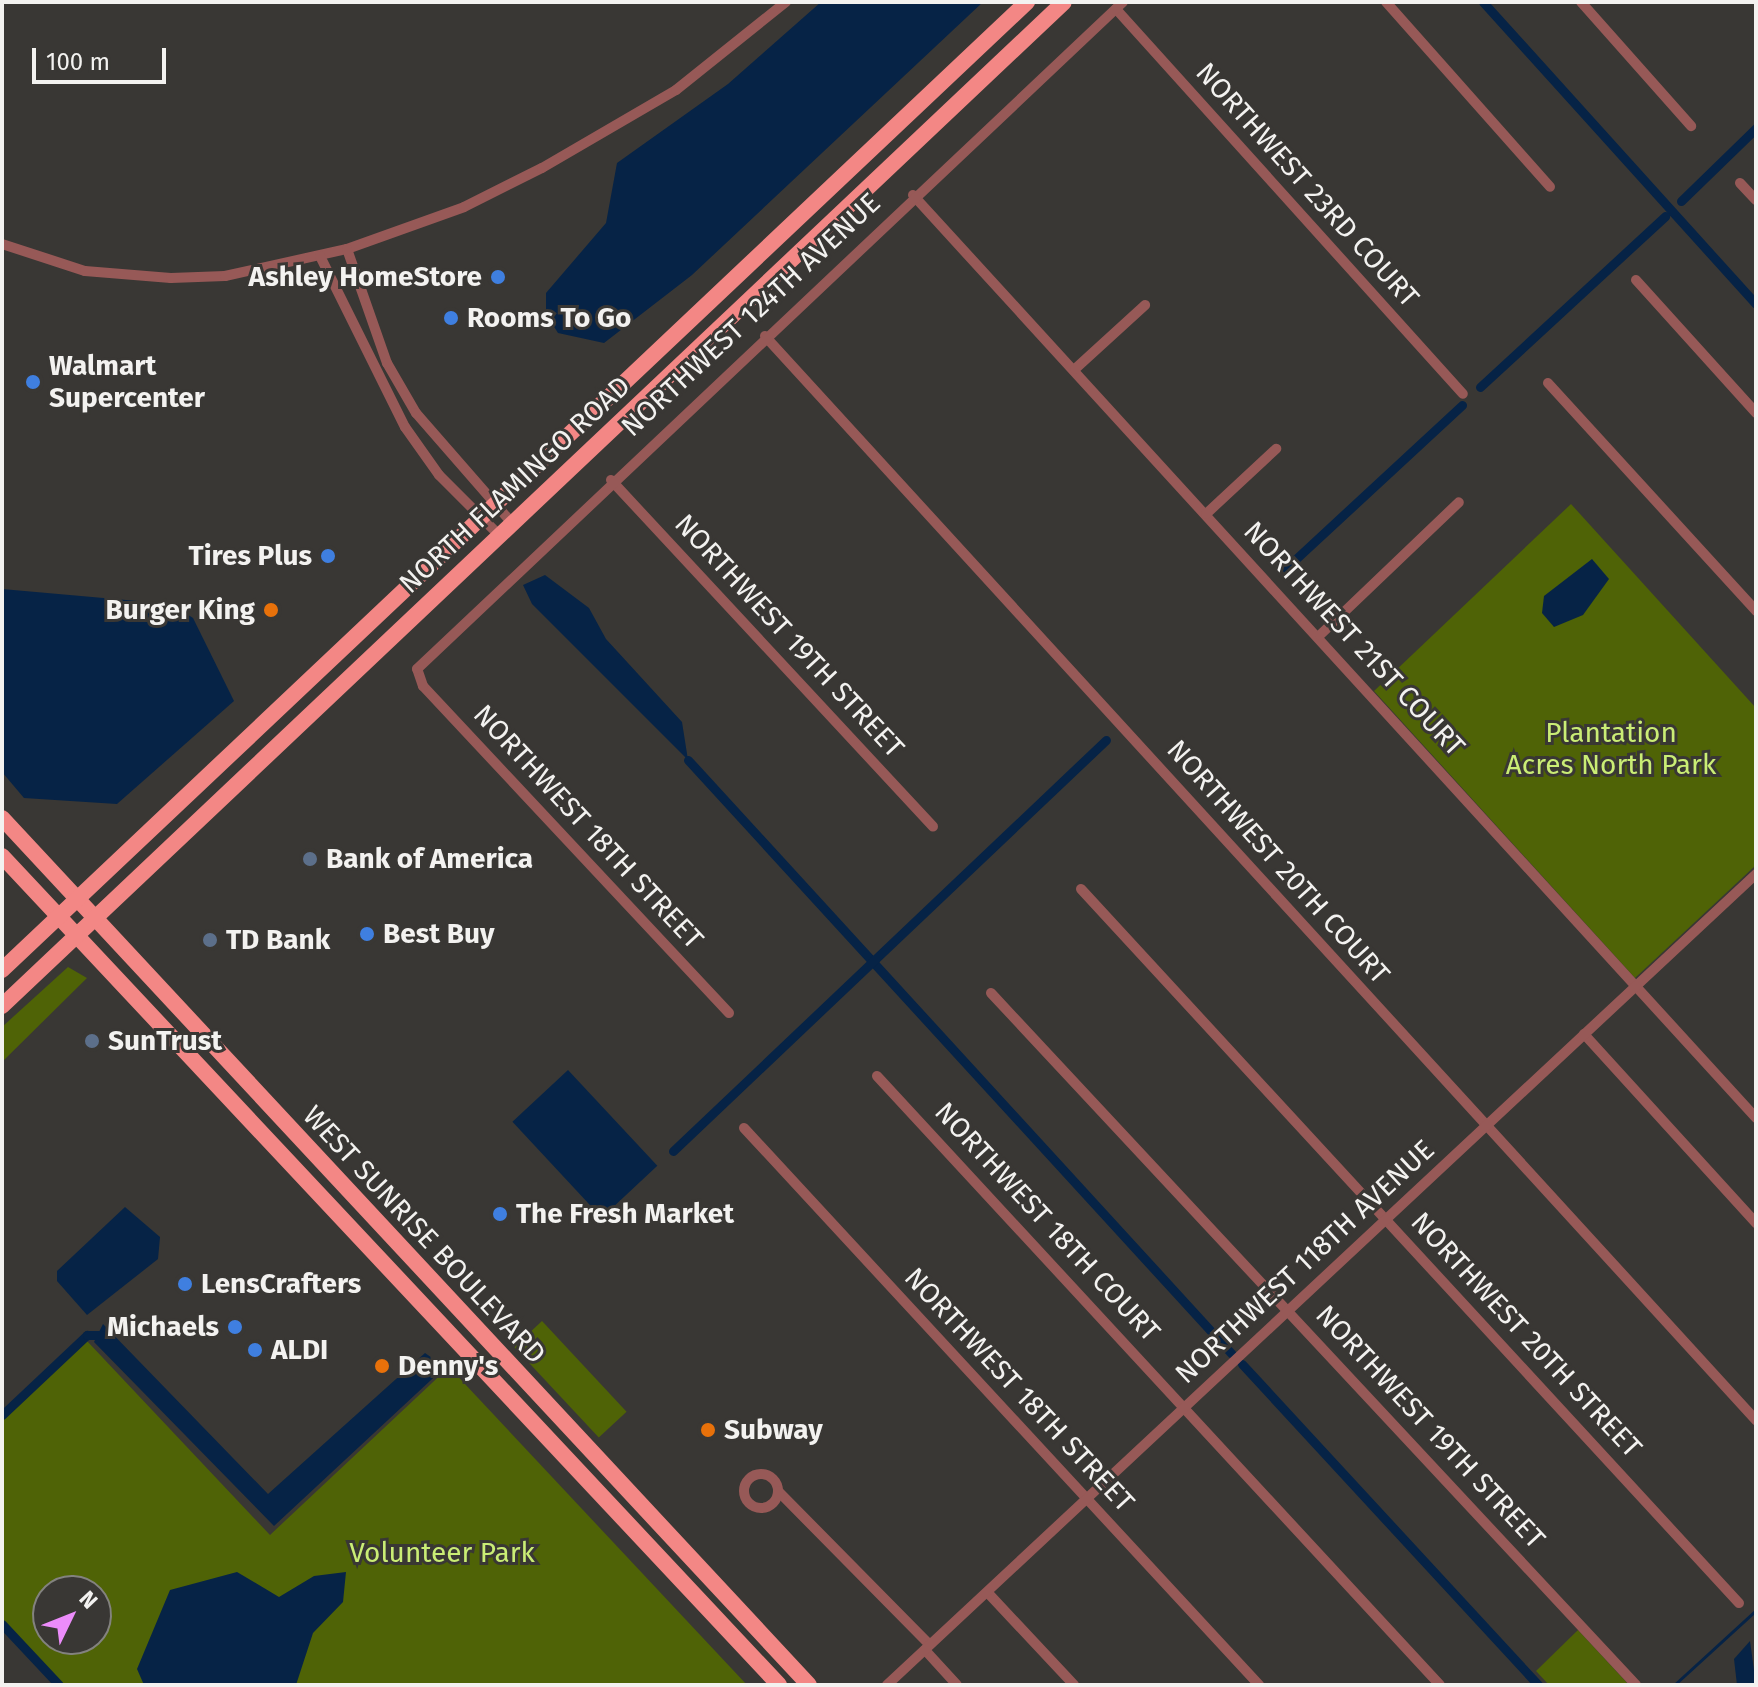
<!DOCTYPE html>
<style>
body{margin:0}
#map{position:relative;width:1758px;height:1687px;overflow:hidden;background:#393734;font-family:"Fira Sans",sans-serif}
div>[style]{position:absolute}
.green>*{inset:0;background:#4f6306;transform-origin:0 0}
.water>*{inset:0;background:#062346;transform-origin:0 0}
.stream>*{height:3px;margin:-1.5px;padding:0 1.5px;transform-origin:1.5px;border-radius:1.5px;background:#062346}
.canal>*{height:9px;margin:-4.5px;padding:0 4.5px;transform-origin:4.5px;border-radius:4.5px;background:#062346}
.minor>*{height:10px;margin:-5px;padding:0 5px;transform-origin:5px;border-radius:5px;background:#975957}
.minor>.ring{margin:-5px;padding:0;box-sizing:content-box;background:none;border:10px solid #975957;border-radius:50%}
.trunk>*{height:16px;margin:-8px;padding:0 8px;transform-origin:8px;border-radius:8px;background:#f38785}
.dots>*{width:22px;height:22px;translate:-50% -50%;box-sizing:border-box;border:4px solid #393734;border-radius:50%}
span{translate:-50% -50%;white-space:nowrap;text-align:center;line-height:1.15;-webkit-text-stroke:6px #393734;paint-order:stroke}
.street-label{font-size:28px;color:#f3f2f0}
.poi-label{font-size:28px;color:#f3f2f0;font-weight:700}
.right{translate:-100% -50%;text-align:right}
.left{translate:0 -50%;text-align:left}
.park-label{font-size:28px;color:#caed75}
.frame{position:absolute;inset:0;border:4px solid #f3f2f0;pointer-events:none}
.north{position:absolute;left:32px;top:1575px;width:80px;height:80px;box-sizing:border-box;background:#393734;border:2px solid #83827f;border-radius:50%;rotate:47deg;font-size:22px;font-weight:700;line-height:32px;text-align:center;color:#f3f2f0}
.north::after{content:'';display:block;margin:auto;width:28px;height:36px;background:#ec8cfa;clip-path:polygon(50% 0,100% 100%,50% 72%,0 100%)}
.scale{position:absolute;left:32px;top:48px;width:134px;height:36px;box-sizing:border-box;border:4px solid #f3f2f0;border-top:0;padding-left:10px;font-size:24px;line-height:28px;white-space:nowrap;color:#f3f2f0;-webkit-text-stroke:6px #393734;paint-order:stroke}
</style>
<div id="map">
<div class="green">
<div style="clip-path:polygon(1571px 504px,1756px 708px,1756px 865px,1635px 978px,1374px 691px)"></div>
<div style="clip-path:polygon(68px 967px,87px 978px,2px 1062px,2px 1027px)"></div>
<div style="left:542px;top:1321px;width:124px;height:38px;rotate:47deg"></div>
<div style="clip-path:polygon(evenodd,87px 1341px,270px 1535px,449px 1367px,747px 1685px,63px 1685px,2px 1621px,2px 1421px,87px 1341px,48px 1591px,96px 1591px,96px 1639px,48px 1639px,48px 1591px)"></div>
<div style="clip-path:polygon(1578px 1630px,1629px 1685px,1549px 1685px,1536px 1671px)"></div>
</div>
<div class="water">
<div style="clip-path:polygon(821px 2px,983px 2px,692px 275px,604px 343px,558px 333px,546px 314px,546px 293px,606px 223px,617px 163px,728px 84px)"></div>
<div style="clip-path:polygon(1592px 559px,1609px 579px,1583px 615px,1554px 627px,1542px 613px,1544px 596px)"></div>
<div style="clip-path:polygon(545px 575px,589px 608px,606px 639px,682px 722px,688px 760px,532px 604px,523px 585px)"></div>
<div style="clip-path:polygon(2px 589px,171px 604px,193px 618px,234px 701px,117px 804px,24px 798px,2px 772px)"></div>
<div style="left:568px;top:1070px;width:131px;height:76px;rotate:47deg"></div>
<div style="clip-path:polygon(125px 1207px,160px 1237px,158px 1259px,87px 1315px,57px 1281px,57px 1271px)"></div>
<div style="clip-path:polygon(103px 1324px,268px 1494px,425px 1353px,445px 1367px,274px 1526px,94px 1342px)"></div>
<div style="clip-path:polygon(237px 1572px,279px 1597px,314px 1576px,346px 1572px,343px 1602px,313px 1633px,296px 1685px,144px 1685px,137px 1669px,170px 1590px)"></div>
<div style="clip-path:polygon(1750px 1641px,1756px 1685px,1737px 1685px,1734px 1659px)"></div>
</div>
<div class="stream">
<div style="left:1674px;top:1685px;width:111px;rotate:-42.4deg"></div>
</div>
<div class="canal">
<div style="left:1483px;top:2px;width:407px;rotate:47.9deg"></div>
<div style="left:1681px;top:201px;width:105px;rotate:-44.2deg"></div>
<div style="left:1480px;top:387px;width:252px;rotate:-42.7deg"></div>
<div style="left:1286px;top:568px;width:240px;rotate:-42.8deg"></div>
<div style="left:688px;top:760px;width:805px;rotate:47.52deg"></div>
<div style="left:673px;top:1151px;width:597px;rotate:-43.51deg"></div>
<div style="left:1242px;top:1364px;width:437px;rotate:47.3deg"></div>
<div style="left:2px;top:1415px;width:117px;rotate:-43.3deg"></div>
<div style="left:87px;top:1335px;width:15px"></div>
<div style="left:2px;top:1624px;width:83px;rotate:46.9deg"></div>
</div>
<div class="minor">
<div style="left:1386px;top:2px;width:247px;rotate:48.4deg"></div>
<div style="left:1581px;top:2px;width:166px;rotate:48.4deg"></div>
<div style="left:1116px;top:9px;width:518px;rotate:47.97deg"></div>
<div style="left:1740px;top:183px;width:23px;rotate:47deg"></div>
<div style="left:913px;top:195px;width:1250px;rotate:47.59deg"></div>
<div style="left:2px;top:244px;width:87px;rotate:18deg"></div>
<div style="left:85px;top:271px;width:86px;rotate:4.7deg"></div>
<div style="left:171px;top:278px;width:54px;rotate:-2.1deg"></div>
<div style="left:225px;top:276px;width:125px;rotate:-12.5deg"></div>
<div style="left:347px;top:249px;width:124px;rotate:-19.7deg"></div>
<div style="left:464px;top:207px;width:87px;rotate:-26.6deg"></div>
<div style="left:542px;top:168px;width:155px;rotate:-30.2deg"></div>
<div style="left:676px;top:90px;width:141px;rotate:-38.7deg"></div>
<div style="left:347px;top:249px;width:121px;rotate:70.7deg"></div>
<div style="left:387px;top:363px;width:58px;rotate:59.9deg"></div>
<div style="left:416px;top:413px;width:146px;rotate:48.9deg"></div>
<div style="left:320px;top:256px;width:191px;rotate:63.6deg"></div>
<div style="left:405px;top:427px;width:59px;rotate:54.7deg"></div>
<div style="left:439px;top:475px;width:85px;rotate:45deg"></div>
<div style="left:1636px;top:280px;width:179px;rotate:47.9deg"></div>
<div style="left:765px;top:336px;width:1469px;rotate:47.57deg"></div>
<div style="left:1075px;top:369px;width:95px;rotate:-42.4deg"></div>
<div style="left:1548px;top:383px;width:309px;rotate:47.6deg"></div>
<div style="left:611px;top:480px;width:473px;rotate:47.1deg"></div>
<div style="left:1206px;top:514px;width:96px;rotate:-42.9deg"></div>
<div style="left:1320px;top:635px;width:192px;rotate:-43.7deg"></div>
<div style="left:1081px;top:889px;width:971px;rotate:47.34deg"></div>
<div style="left:991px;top:993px;width:946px;rotate:47.01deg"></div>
<div style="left:729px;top:1013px;width:448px;rotate:-133.1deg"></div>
<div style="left:423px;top:686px;width:18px;rotate:-109deg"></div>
<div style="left:417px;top:669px;width:971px;rotate:-43.37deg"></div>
<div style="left:1584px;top:1034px;width:256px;rotate:47.7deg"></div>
<div style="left:877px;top:1076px;width:829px;rotate:47.25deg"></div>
<div style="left:744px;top:1128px;width:759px;rotate:47.24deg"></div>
<div class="ring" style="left:744px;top:1474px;width:24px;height:24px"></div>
<div style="left:778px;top:1491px;width:216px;rotate:45.4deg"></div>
<div style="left:988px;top:1593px;width:126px;rotate:46.9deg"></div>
<div style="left:925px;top:1650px;width:47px;rotate:47.6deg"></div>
<div style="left:887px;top:1685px;width:1189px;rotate:-43.02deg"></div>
</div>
<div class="trunk">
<div style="left:2px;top:818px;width:1184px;rotate:47.05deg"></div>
<div style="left:2px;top:856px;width:1136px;rotate:46.85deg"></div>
<div style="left:2px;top:970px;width:1410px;rotate:-43.36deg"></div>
<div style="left:2px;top:1006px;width:1461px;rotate:-43.39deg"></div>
</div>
<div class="dots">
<div style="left:498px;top:277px;background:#3f7fe0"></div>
<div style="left:451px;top:318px;background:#3f7fe0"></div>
<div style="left:33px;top:382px;background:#3f7fe0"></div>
<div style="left:328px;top:556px;background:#3f7fe0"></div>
<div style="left:271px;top:610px;background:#e8710a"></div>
<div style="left:310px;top:859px;background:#5c6f8a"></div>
<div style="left:367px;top:934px;background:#3f7fe0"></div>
<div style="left:210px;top:940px;background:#5c6f8a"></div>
<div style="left:92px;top:1041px;background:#5c6f8a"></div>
<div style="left:500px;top:1214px;background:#3f7fe0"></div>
<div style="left:185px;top:1284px;background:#3f7fe0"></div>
<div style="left:235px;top:1327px;background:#3f7fe0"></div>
<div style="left:255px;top:1350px;background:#3f7fe0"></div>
<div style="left:382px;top:1366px;background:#e8710a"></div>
<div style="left:708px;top:1430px;background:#e8710a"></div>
</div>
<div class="street-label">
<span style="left:1307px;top:185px;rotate:48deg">NORTHWEST 23RD COURT</span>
<span style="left:751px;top:315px;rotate:-43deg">NORTHWEST 124TH AVENUE</span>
<span style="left:515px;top:485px;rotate:-43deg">NORTH FLAMINGO ROAD</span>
<span style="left:789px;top:636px;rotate:47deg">NORTHWEST 19TH STREET</span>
<span style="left:1354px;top:639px;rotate:47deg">NORTHWEST 21ST COURT</span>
<span style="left:588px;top:827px;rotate:47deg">NORTHWEST 18TH STREET</span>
<span style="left:1278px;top:862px;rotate:48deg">NORTHWEST 20TH COURT</span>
<span style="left:1047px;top:1222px;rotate:47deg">NORTHWEST 18TH COURT</span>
<span style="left:424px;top:1235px;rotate:47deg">WEST SUNRISE BOULEVARD</span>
<span style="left:1305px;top:1262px;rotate:-43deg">NORTHWEST 118TH AVENUE</span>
<span style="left:1526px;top:1335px;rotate:47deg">NORTHWEST 20TH STREET</span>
<span style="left:1019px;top:1390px;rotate:47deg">NORTHWEST 18TH STREET</span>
<span style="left:1430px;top:1427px;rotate:47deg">NORTHWEST 19TH STREET</span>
</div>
<div class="poi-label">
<span class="right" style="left:482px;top:277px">Ashley HomeStore</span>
<span class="left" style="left:467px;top:318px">Rooms To Go</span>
<span class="left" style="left:49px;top:382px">Walmart<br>Supercenter</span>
<span class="right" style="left:312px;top:556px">Tires Plus</span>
<span class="right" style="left:255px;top:610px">Burger King</span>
<span class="left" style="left:326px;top:859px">Bank of America</span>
<span class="left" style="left:383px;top:934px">Best Buy</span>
<span class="left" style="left:226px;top:940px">TD Bank</span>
<span class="left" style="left:108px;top:1041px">SunTrust</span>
<span class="left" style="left:516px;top:1214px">The Fresh Market</span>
<span class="left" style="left:201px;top:1284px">LensCrafters</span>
<span class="right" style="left:219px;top:1327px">Michaels</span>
<span class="left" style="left:271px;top:1350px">ALDI</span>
<span class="left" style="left:398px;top:1366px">Denny's</span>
<span class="left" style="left:724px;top:1430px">Subway</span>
</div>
<div class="park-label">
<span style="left:1611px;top:749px">Plantation<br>Acres North Park</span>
<span style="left:442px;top:1553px">Volunteer Park</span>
</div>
<div class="frame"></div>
<div class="north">N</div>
<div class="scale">100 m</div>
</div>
